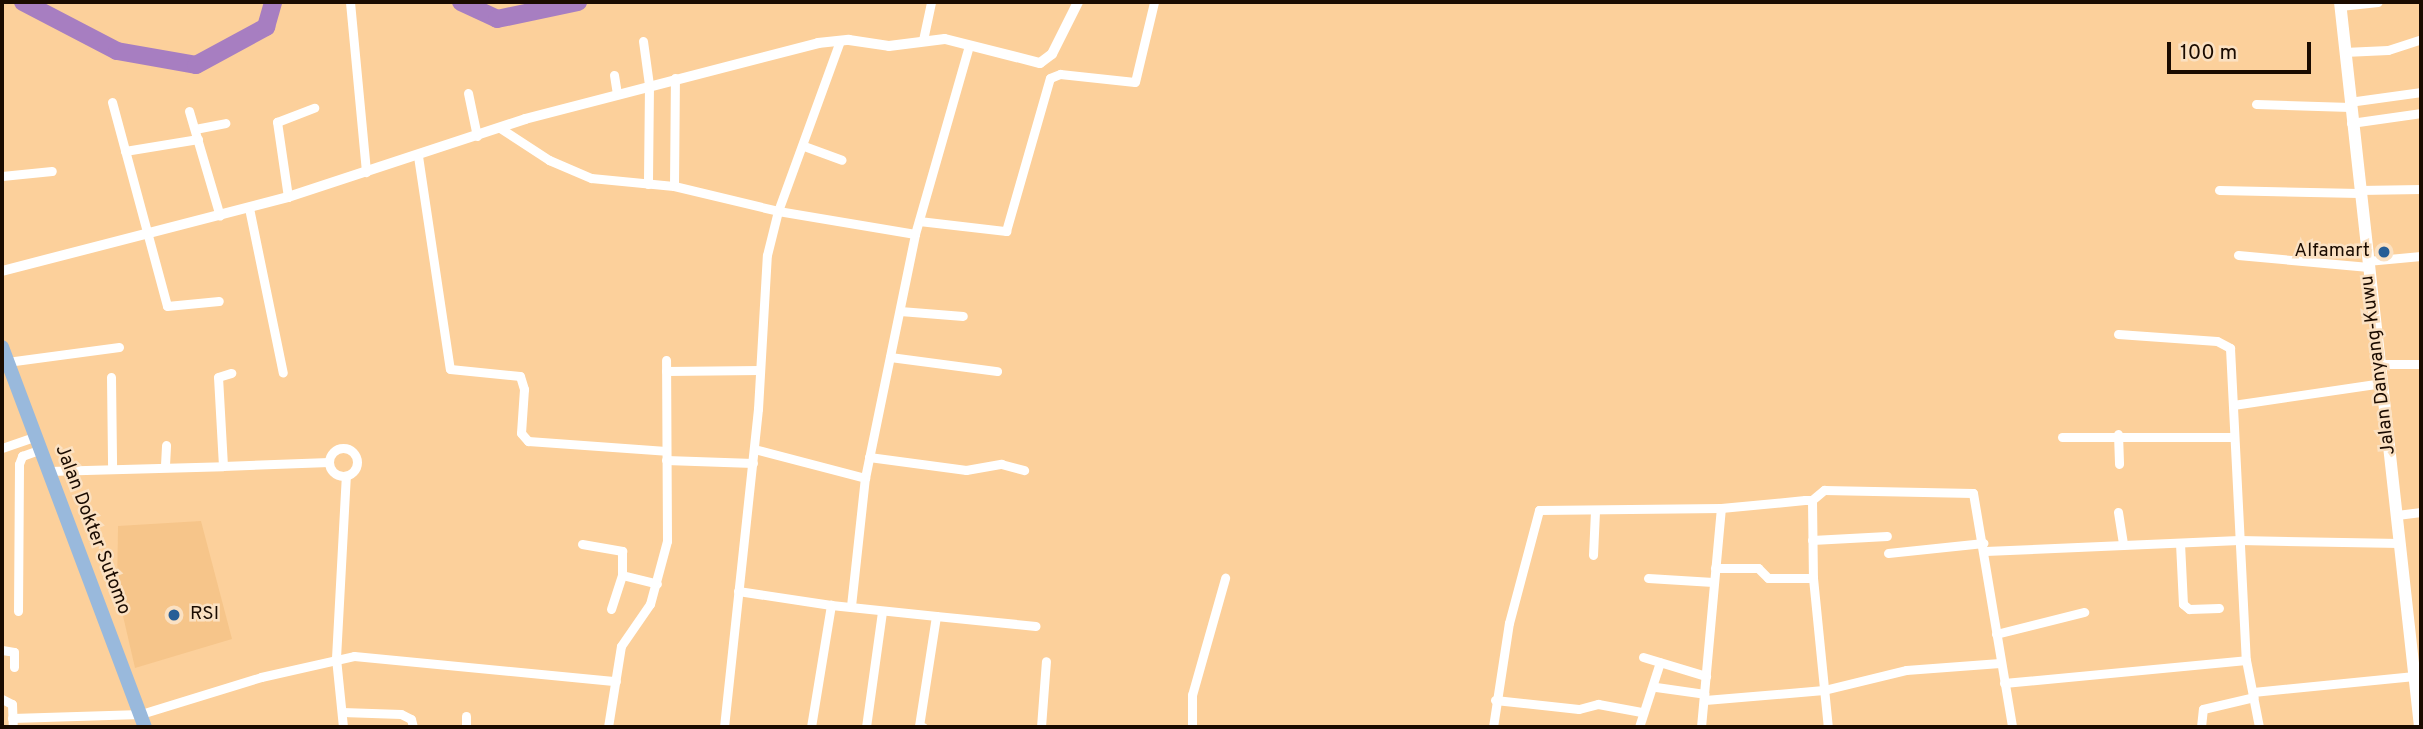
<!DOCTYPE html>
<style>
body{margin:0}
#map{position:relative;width:2423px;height:729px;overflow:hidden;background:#fcd09b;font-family:Overpass,sans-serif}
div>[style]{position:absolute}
.built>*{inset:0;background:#f6c58a}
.river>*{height:18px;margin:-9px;padding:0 9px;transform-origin:9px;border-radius:9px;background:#a77ec1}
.minor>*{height:9px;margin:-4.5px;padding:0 4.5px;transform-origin:4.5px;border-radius:4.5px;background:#fff}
.minor>.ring{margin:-4.5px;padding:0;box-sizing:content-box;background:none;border:9px solid #fff;border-radius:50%}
.tertiary>*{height:10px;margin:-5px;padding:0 5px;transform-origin:5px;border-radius:5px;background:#fff}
.secondary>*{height:12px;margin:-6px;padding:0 6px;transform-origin:6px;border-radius:6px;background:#fff}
.primary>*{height:14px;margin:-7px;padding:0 7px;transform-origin:7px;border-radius:7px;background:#99b9dc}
.dots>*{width:19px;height:19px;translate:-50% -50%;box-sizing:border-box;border:4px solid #fbe1c2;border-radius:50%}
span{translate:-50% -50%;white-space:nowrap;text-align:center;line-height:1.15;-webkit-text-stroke:5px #fbe1c2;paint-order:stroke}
.poi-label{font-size:19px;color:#1a0b00}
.right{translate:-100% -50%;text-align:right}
.left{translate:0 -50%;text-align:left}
.street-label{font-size:19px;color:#1a0b00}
.frame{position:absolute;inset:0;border:4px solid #1a0b00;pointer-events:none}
.scale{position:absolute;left:2167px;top:42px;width:144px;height:32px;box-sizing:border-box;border:4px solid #1a0b00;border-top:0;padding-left:9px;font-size:21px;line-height:24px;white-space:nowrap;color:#1a0b00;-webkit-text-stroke:5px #fbe1c2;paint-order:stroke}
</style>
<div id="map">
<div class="built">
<div style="clip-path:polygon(201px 521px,232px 639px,135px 668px,117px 590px,118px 526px)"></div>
</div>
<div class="river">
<div style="left:23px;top:2px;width:106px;rotate:27.5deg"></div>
<div style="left:117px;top:51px;width:80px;rotate:10deg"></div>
<div style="left:196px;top:65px;width:80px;rotate:-28.5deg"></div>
<div style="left:266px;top:27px;width:26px;rotate:-74deg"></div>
<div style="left:461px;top:2px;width:40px;rotate:25deg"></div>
<div style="left:497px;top:19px;width:83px;rotate:-11.9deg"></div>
</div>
<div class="minor">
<div style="left:350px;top:2px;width:171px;rotate:84.6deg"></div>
<div style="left:2340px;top:6px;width:38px;rotate:-6deg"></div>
<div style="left:923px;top:40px;width:39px;rotate:-78deg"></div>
<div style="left:643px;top:41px;width:44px;rotate:82.2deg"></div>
<div style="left:649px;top:85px;width:99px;rotate:90.6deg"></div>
<div style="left:2344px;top:52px;width:44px;rotate:-2.6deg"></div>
<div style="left:2388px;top:50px;width:35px;rotate:-18deg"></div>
<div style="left:614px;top:75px;width:19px;rotate:81deg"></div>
<div style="left:468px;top:93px;width:44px;rotate:78.2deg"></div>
<div style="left:112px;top:102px;width:211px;rotate:74.9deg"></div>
<div style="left:167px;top:306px;width:52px;rotate:-5.5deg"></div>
<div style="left:2349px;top:102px;width:73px;rotate:-7.9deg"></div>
<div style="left:2256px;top:104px;width:94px;rotate:1.8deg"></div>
<div style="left:189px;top:111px;width:109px;rotate:73.6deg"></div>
<div style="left:2351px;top:123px;width:71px;rotate:-8.1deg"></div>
<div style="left:500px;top:128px;width:59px;rotate:33.1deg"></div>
<div style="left:549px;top:160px;width:46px;rotate:23.2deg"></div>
<div style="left:591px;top:178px;width:83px;rotate:5.5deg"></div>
<div style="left:674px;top:186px;width:107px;rotate:13.5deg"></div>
<div style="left:778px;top:211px;width:139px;rotate:9.5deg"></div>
<div style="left:195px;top:129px;width:31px;rotate:-11deg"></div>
<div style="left:804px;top:146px;width:40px;rotate:20.2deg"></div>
<div style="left:125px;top:151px;width:74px;rotate:-9.3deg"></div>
<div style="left:418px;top:156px;width:215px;rotate:81.5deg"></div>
<div style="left:450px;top:369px;width:70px;rotate:5.7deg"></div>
<div style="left:520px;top:376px;width:14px;rotate:73deg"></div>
<div style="left:524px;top:389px;width:44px;rotate:93.9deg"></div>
<div style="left:521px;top:433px;width:11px;rotate:49deg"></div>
<div style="left:528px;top:441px;width:138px;rotate:4.1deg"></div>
<div style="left:2px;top:176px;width:50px;rotate:-5.7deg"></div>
<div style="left:674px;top:186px;width:108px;rotate:-89.5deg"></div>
<div style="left:2219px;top:190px;width:140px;rotate:1.2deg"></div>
<div style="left:2359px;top:190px;width:62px;rotate:-0.9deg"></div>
<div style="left:288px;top:197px;width:76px;rotate:-98.3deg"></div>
<div style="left:277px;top:122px;width:40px;rotate:-21deg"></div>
<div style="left:249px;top:208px;width:168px;rotate:78.4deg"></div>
<div style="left:919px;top:221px;width:88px;rotate:6.6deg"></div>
<div style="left:1006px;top:231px;width:159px;rotate:-74deg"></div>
<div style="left:1050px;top:78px;width:11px;rotate:-22deg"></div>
<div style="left:1060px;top:74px;width:75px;rotate:6.1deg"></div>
<div style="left:1135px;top:82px;width:82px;rotate:-76.6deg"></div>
<div style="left:2238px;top:255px;width:131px;rotate:5.3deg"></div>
<div style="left:2367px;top:261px;width:54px;rotate:-5.3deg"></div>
<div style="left:900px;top:311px;width:63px;rotate:4.5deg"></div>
<div style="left:2118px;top:334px;width:99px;rotate:4deg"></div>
<div style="left:2217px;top:341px;width:15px;rotate:28deg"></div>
<div style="left:2230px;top:348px;width:312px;rotate:87.1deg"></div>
<div style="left:2246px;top:660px;width:68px;rotate:79deg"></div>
<div style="left:890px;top:357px;width:108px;rotate:7.5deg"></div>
<div style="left:7px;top:362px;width:113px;rotate:-7.6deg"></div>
<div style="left:2379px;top:364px;width:42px"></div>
<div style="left:666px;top:371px;width:94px;rotate:-0.6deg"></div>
<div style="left:111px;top:377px;width:88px;rotate:89.3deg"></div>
<div style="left:2233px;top:405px;width:151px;rotate:-8.4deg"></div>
<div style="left:2118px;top:434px;width:30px;rotate:88deg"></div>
<div style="left:2062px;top:437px;width:172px"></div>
<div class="ring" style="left:329px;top:448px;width:19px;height:19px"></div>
<div style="left:2px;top:448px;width:36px;rotate:-19deg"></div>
<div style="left:754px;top:449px;width:115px;rotate:14.6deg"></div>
<div style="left:869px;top:457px;width:98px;rotate:7.6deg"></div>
<div style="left:966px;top:470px;width:36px;rotate:-10deg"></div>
<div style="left:1001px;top:464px;width:24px;rotate:15deg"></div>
<div style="left:666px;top:460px;width:87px;rotate:2deg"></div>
<div style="left:165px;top:465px;width:20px;rotate:-87deg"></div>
<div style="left:223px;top:466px;width:106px;rotate:-2.2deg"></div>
<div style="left:49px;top:471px;width:174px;rotate:-1.6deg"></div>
<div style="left:223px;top:466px;width:89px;rotate:-93.2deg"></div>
<div style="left:218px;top:377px;width:14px;rotate:-17deg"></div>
<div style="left:1812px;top:500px;width:16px;rotate:-40deg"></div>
<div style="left:1824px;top:490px;width:149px;rotate:1.2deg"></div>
<div style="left:1973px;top:493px;width:237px;rotate:80.5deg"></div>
<div style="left:2118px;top:512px;width:33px;rotate:81deg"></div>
<div style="left:2397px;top:515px;width:24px;rotate:-7deg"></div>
<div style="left:1812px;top:540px;width:75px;rotate:-3.1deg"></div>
<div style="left:2180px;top:543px;width:61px;rotate:87.2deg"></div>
<div style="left:2183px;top:604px;width:8px;rotate:40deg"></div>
<div style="left:2189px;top:609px;width:30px;rotate:-2deg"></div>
<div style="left:582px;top:544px;width:41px;rotate:9.9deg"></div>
<div style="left:622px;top:551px;width:24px;rotate:90deg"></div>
<div style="left:622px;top:575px;width:36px;rotate:14deg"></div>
<div style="left:1985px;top:551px;width:254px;rotate:-2.5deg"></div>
<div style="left:2239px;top:540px;width:161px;rotate:1.1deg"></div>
<div style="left:1888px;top:553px;width:96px;rotate:-6deg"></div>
<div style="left:1593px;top:555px;width:44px;rotate:-87.4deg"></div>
<div style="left:1715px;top:568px;width:43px"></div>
<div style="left:1758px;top:568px;width:14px;rotate:45deg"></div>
<div style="left:1768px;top:578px;width:45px"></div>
<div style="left:1648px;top:578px;width:65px;rotate:3.5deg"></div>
<div style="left:738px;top:591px;width:94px;rotate:8.6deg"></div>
<div style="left:851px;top:606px;width:129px;rotate:-83.8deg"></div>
<div style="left:865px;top:478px;width:249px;rotate:-78.4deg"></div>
<div style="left:915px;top:234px;width:196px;rotate:-74deg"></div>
<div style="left:611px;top:609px;width:36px;rotate:-72deg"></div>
<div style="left:18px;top:611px;width:147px;rotate:-89.6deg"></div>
<div style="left:19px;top:464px;width:9px;rotate:-69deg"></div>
<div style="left:22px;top:456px;width:20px;rotate:-20deg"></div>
<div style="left:1996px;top:634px;width:91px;rotate:-14deg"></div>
<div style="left:2px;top:650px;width:12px;rotate:9deg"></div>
<div style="left:14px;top:652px;width:15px;rotate:90deg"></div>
<div style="left:1643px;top:657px;width:66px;rotate:16.8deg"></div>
<div style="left:2004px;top:683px;width:243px;rotate:-5.4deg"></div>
<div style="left:1656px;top:687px;width:49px;rotate:8.1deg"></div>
<div style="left:2253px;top:692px;width:162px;rotate:-5.7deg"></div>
<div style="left:2px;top:699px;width:11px;rotate:27deg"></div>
<div style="left:12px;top:704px;width:23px;rotate:88deg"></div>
<div style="left:1495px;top:700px;width:84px;rotate:6.1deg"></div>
<div style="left:1579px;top:709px;width:20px;rotate:-15deg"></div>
<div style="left:1598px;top:704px;width:44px;rotate:10.5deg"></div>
<div style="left:1705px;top:700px;width:119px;rotate:-4.8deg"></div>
<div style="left:1824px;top:690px;width:84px;rotate:-13.7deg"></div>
<div style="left:1906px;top:670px;width:94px;rotate:-4.3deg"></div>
<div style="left:342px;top:712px;width:59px;rotate:1.9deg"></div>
<div style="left:401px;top:714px;width:11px;rotate:27deg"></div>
<div style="left:411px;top:719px;width:8px;rotate:76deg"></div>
<div style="left:12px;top:718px;width:129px;rotate:-1.8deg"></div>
<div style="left:141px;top:714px;width:126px;rotate:-17.1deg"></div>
<div style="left:261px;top:677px;width:95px;rotate:-12.7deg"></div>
<div style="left:354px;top:656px;width:263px;rotate:5.5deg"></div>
<div style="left:343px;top:727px;width:69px;rotate:-95.8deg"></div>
<div style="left:336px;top:658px;width:182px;rotate:-86.9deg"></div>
<div style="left:466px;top:727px;width:11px;rotate:-90deg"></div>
<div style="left:608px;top:727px;width:82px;rotate:-80.9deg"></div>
<div style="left:621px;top:646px;width:51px;rotate:-55.4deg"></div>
<div style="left:650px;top:604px;width:65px;rotate:-74.9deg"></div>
<div style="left:667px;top:541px;width:181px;rotate:-90.3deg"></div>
<div style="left:724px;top:727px;width:320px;rotate:-83.9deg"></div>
<div style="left:758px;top:409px;width:154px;rotate:-86.7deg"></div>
<div style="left:767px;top:255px;width:45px;rotate:-76deg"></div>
<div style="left:778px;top:211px;width:181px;rotate:-70deg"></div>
<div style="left:811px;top:727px;width:124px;rotate:-80.7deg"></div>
<div style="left:831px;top:605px;width:106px;rotate:6deg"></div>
<div style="left:866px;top:727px;width:117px;rotate:-82.1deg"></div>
<div style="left:923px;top:727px;width:4px;rotate:-166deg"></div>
<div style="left:919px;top:726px;width:111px;rotate:-81.2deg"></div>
<div style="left:936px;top:616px;width:100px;rotate:5.7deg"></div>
<div style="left:1041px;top:727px;width:66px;rotate:-85.7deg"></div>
<div style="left:1192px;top:727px;width:32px;rotate:-90deg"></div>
<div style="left:1192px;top:695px;width:122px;rotate:-74.2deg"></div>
<div style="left:1493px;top:727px;width:105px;rotate:-81.3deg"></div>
<div style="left:1509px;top:623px;width:117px;rotate:-75.1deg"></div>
<div style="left:1539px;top:510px;width:182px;rotate:-0.6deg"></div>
<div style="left:1639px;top:727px;width:68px;rotate:-72.1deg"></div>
<div style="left:1701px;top:727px;width:220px;rotate:-84.8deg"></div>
<div style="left:1721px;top:508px;width:84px;rotate:-5.4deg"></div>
<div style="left:1805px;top:500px;width:7px"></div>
<div style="left:1812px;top:500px;width:78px;rotate:89.3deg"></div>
<div style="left:1813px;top:578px;width:150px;rotate:84.3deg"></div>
<div style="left:2201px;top:727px;width:18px;rotate:-84deg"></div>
<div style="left:2203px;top:709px;width:52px;rotate:-13.2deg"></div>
</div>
<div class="tertiary">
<div style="left:2px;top:271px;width:295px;rotate:-14.5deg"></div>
<div style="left:288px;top:197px;width:250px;rotate:-18.2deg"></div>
<div style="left:525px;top:119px;width:303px;rotate:-14.5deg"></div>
<div style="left:818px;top:43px;width:31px;rotate:-6deg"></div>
<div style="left:849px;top:40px;width:40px;rotate:8.5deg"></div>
<div style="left:889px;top:46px;width:56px;rotate:-7.1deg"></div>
<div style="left:945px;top:39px;width:98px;rotate:14.2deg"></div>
<div style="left:1040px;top:63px;width:15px;rotate:-37deg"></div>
<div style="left:1052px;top:54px;width:58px;rotate:-63.4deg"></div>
</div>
<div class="secondary">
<div style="left:2340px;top:2px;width:729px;rotate:83.7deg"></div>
</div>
<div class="primary">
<div style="left:2px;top:347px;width:406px;rotate:69.4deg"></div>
</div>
<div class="dots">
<div style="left:2384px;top:252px;background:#275e96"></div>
<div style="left:174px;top:615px;background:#275e96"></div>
</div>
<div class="poi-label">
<span class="right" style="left:2370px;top:252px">Alfamart</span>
<span class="left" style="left:190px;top:615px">RSI</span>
</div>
<div class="street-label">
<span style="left:2379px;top:365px;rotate:-97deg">Jalan Danyang-Kuwu</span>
<span style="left:92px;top:530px;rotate:69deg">Jalan Dokter Sutomo</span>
</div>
<div class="frame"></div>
<div class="scale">100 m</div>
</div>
